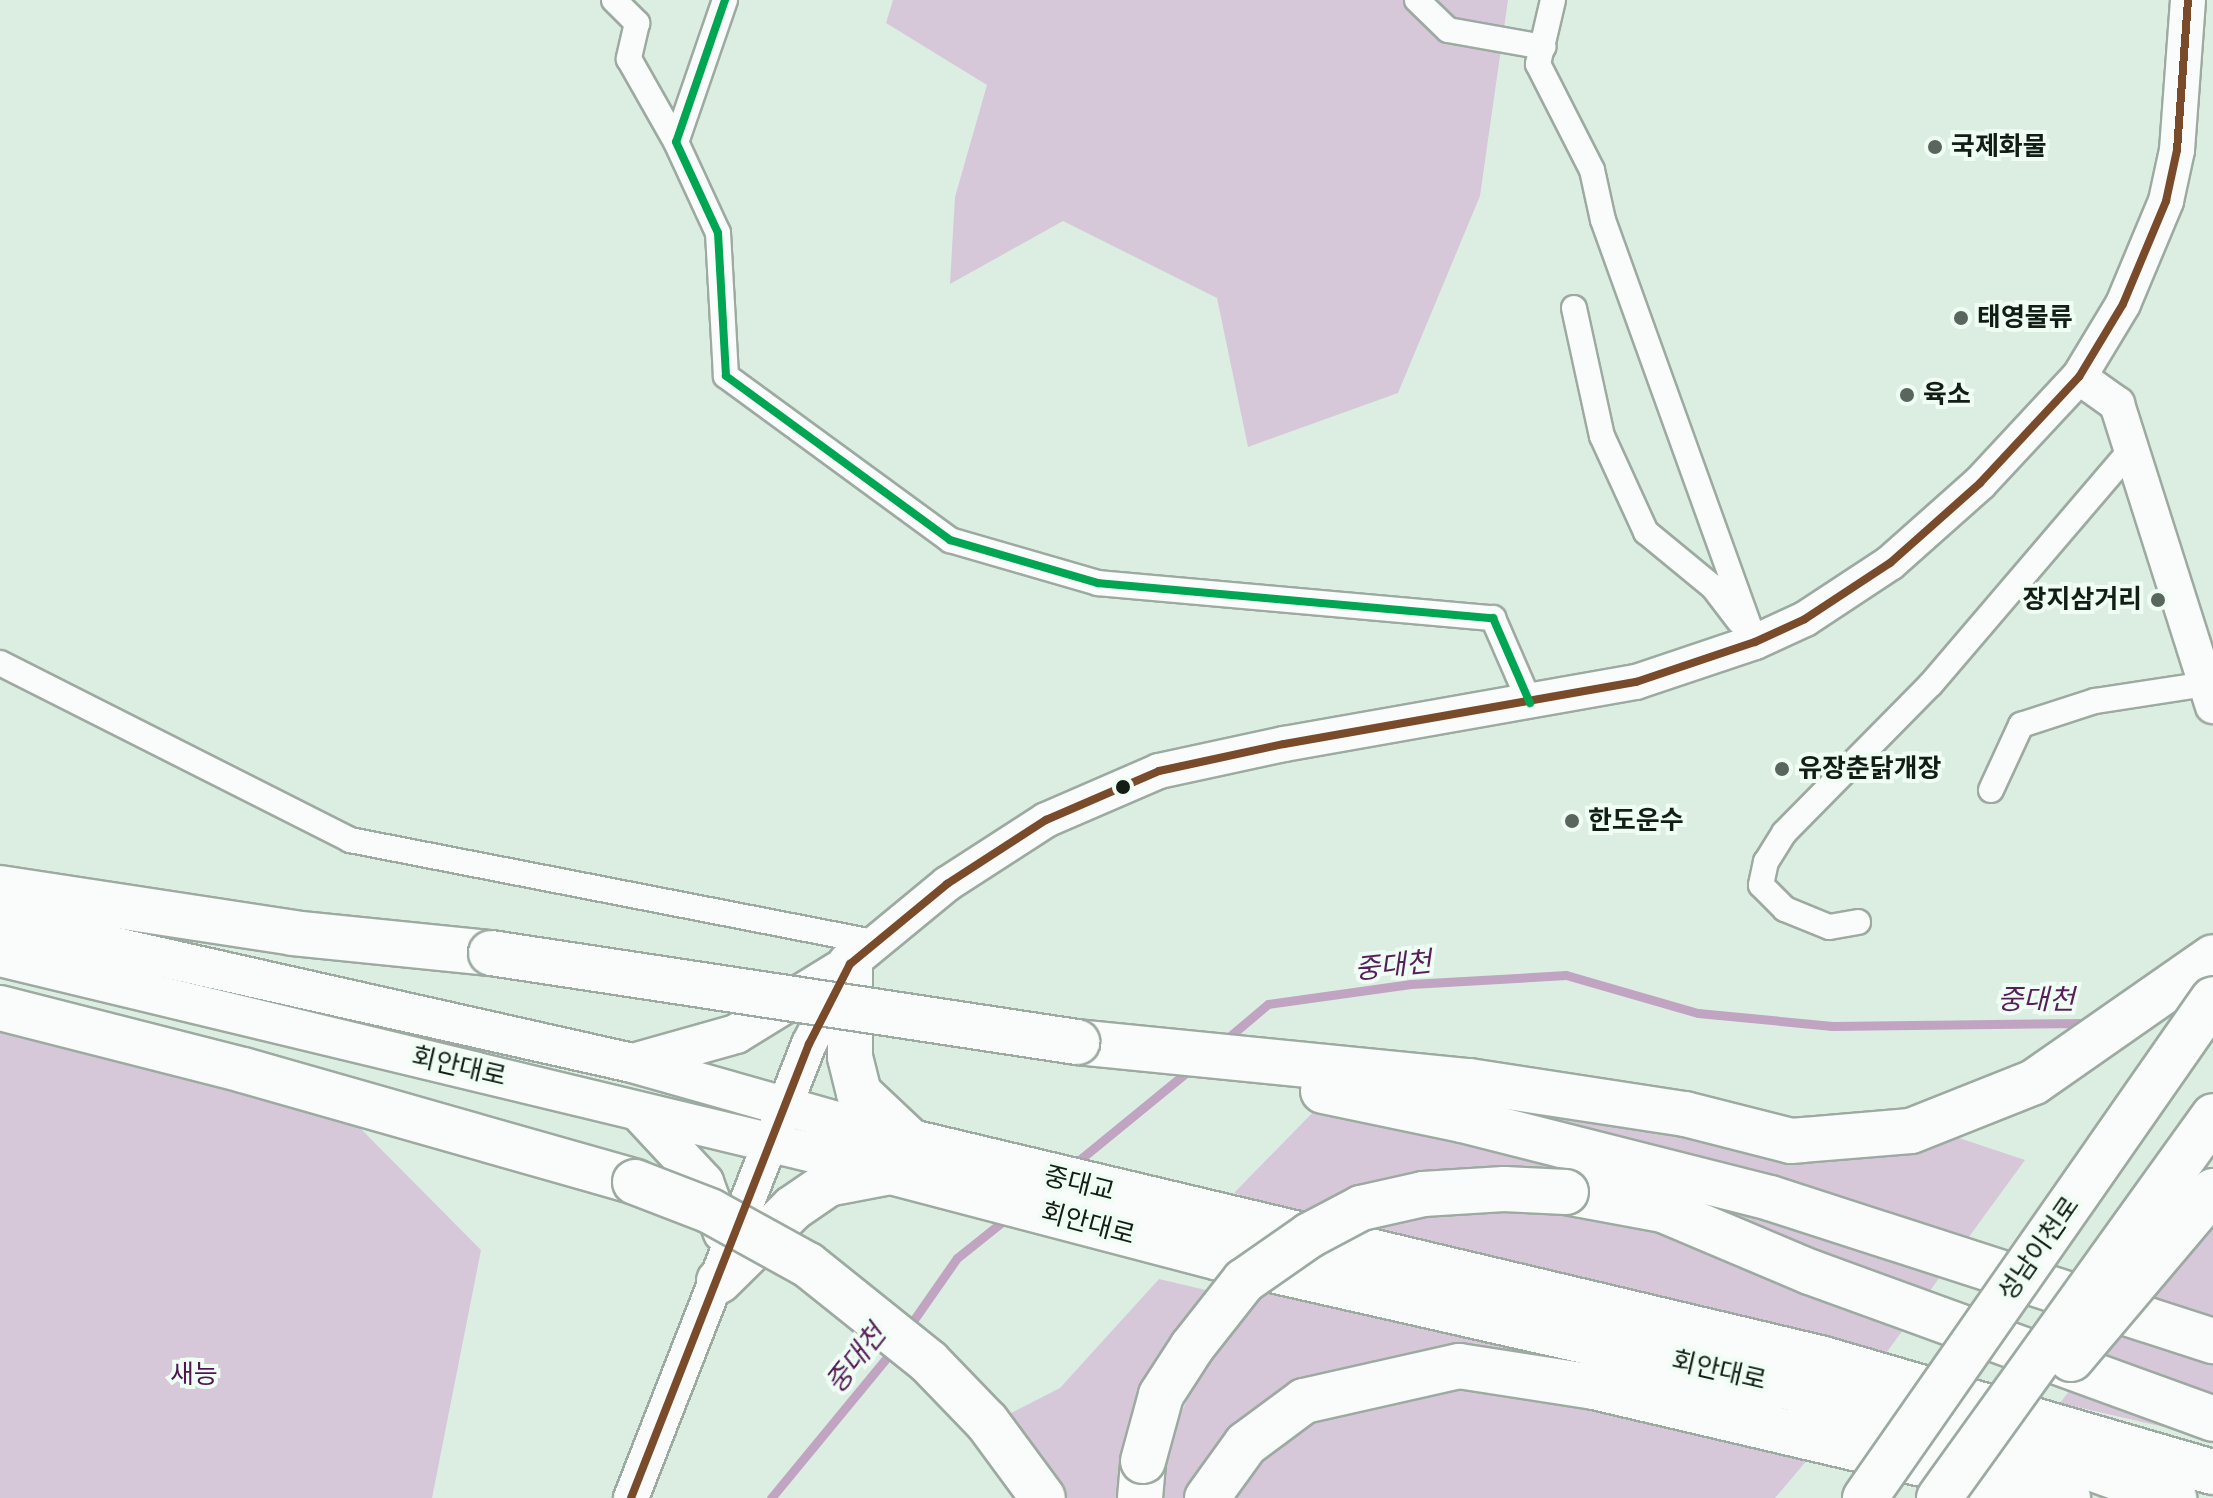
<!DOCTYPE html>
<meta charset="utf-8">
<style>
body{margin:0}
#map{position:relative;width:2213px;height:1498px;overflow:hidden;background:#dceee2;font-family:Helvetica,"Noto Sans KR",sans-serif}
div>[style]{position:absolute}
.green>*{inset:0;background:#d6c8d9}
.stream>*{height:9px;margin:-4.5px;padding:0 4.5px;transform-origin:4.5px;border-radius:4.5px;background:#c0a4c2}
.roads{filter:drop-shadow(2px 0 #9daaa1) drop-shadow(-2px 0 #9daaa1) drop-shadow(0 2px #9daaa1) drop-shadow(0 -2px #9daaa1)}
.street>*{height:24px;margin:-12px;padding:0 12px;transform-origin:12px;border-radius:12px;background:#fafcfb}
.secondary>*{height:34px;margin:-17px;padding:0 17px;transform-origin:17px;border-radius:17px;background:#fafcfb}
.primary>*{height:38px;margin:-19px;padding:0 19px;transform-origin:19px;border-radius:19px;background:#fafcfb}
.highway>*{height:44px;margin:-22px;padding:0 22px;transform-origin:22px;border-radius:22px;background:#fafcfb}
.bridges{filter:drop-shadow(2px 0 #9daaa1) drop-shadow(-2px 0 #9daaa1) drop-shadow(0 2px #9daaa1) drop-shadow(0 -2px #9daaa1)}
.highway-bridge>*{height:44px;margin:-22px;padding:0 22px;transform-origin:22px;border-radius:22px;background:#fafcfb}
.bus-1>*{height:8px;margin:-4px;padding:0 4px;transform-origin:4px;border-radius:4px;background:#7a4b2a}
.bus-2>*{height:8px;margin:-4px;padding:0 4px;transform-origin:4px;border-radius:4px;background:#00a651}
.dots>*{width:22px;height:22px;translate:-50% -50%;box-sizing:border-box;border:4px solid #f0fdf4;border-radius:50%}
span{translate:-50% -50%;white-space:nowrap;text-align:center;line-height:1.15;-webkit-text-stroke:8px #f0fdf4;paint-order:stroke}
.poi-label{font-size:26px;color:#111d15;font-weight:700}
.left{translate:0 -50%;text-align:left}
.right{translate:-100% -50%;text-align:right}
.street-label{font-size:26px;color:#111d15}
.park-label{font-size:26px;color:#4e1551}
.water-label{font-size:28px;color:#571f5a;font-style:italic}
</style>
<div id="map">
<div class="green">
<div style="clip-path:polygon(893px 0,1508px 0,1480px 196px,1398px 393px,1248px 447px,1217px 298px,1063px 221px,950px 284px,955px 197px,987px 85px,886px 23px)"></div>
<div style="clip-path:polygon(0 1024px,349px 1117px,481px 1250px,432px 1498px,0 1498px)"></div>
<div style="clip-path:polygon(1319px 1106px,1949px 1264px,1925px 1298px,1512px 1170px,1397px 1176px,1339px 1195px,1306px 1215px,1234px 1193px)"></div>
<div style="clip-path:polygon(1520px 1108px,1926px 1127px,2025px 1160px,1963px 1245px,1506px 1112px)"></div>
<div style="clip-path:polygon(1441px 1208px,1594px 1209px,1911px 1319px,1884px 1356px,1375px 1227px)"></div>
<div style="clip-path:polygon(2213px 1210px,2213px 1325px,2137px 1302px)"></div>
<div style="clip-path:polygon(1159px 1279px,1210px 1291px,1171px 1337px,1139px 1400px,1124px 1498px,1068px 1498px,1011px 1413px,1060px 1388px)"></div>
<div style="clip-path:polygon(1267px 1290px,1427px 1323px,1606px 1373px,1394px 1356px,1288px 1389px,1192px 1498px,1157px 1498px,1167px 1442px,1207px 1359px)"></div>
<div style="clip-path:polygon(2118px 1328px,2213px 1363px,2213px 1404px,2093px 1361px)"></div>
<div style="clip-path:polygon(2076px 1382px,2207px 1437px,2060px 1403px)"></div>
<div style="clip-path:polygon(1440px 1387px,1533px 1390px,1814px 1452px,1775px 1498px,1225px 1498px,1250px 1456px,1301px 1424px)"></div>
</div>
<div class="stream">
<div style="left:1223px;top:1042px;width:59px;rotate:-40.2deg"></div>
<div style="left:1268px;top:1004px;width:144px;rotate:-8deg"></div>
<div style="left:1411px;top:984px;width:155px;rotate:-3.3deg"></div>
<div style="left:1566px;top:975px;width:137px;rotate:16.1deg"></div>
<div style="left:1698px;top:1013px;width:135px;rotate:5.5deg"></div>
<div style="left:1832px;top:1026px;width:254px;rotate:-0.7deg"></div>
<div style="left:1072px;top:1166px;width:156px;rotate:-39.3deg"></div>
<div style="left:906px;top:1331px;width:89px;rotate:-55.1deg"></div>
<div style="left:957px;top:1258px;width:64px;rotate:-38.7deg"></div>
<div style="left:771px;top:1498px;width:192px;rotate:-50.5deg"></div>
</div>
<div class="roads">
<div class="street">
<div style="left:614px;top:0;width:33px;rotate:45deg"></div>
<div style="left:637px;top:23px;width:37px;rotate:103deg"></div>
<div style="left:629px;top:59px;width:95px;rotate:60.5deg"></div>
<div style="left:725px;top:0;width:150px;rotate:109deg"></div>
<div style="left:676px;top:142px;width:100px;rotate:65.2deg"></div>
<div style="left:718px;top:233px;width:143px;rotate:86.8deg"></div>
<div style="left:726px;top:376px;width:278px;rotate:36.2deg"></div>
<div style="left:950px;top:540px;width:154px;rotate:16.2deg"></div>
<div style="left:1098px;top:583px;width:397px;rotate:5.1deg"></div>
<div style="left:1493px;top:618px;width:93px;rotate:66.5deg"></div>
<div style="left:1417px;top:0;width:43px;rotate:44.1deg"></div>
<div style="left:1448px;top:30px;width:97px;rotate:10.1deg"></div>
<div style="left:1553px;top:0;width:66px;rotate:103.2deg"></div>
<div style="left:1538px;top:64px;width:119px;rotate:63deg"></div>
<div style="left:1592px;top:170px;width:51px;rotate:77.6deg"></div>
<div style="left:1603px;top:220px;width:449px;rotate:70.2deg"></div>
<div style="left:1574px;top:308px;width:131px;rotate:77.7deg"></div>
<div style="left:1602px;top:436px;width:106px;rotate:65.4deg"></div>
<div style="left:1646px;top:532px;width:87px;rotate:39.4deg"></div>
<div style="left:1713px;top:587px;width:43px;rotate:52.6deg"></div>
<div style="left:0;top:663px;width:392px;rotate:26.8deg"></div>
<div style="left:350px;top:840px;width:533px;rotate:11.04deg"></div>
<div style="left:1991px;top:790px;width:72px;rotate:-65.2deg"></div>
<div style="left:2021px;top:725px;width:78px;rotate:-18deg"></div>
<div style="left:2095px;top:701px;width:112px;rotate:-8.7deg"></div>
<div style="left:1858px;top:922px;width:29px;rotate:170deg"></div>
<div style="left:1829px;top:927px;width:48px;rotate:-157.8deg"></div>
<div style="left:1785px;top:909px;width:34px;rotate:-135deg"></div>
<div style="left:1761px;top:885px;width:24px;rotate:-78deg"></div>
<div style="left:1766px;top:862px;width:34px;rotate:-58deg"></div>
<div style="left:1784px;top:833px;width:209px;rotate:-45.4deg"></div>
<div style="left:1931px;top:684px;width:309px;rotate:-49.5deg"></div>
</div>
<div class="secondary">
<div style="left:2079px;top:377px;width:47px;rotate:35.4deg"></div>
<div style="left:2117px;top:404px;width:317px;rotate:72.4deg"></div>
<div style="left:631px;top:1498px;width:488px;rotate:-68.6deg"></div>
<div style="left:809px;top:1044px;width:90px;rotate:-62.9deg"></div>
<div style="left:850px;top:964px;width:126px;rotate:-39.5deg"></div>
<div style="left:947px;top:884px;width:118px;rotate:-32.9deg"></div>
<div style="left:1046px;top:820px;width:123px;rotate:-23.4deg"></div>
<div style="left:1159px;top:771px;width:128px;rotate:-12.2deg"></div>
<div style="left:1284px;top:744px;width:357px;rotate:-10deg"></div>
<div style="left:1636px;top:682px;width:126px;rotate:-18.6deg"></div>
<div style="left:1755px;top:642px;width:55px;rotate:-24.7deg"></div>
<div style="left:1805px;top:619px;width:102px;rotate:-33.4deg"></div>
<div style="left:1890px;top:563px;width:120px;rotate:-41.6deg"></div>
<div style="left:1980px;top:483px;width:145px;rotate:-47deg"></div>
<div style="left:2079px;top:377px;width:85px;rotate:-58.9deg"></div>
<div style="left:2123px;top:304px;width:112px;rotate:-67.3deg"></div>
<div style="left:2166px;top:201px;width:52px;rotate:-77.8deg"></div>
<div style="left:2177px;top:150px;width:150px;rotate:-85.8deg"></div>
</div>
<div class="primary">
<div style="left:0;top:921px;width:648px;rotate:12.66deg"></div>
<div style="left:632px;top:1063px;width:290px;rotate:15.8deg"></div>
<div style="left:0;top:957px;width:913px;rotate:13.55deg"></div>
<div style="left:633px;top:1063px;width:107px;rotate:-15.7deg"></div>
<div style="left:736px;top:1034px;width:134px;rotate:-31.6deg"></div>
<div style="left:639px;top:1112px;width:96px;rotate:47.1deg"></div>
<div style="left:704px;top:1182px;width:54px;rotate:69.6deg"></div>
</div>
<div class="highway">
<div style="left:0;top:888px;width:296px;rotate:8.7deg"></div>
<div style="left:293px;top:933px;width:199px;rotate:5.8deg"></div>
<div style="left:850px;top:964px;width:93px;rotate:90deg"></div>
<div style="left:850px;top:1057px;width:37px;rotate:76deg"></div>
<div style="left:859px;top:1093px;width:71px;rotate:43.3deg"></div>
<div style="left:911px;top:1142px;width:934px;rotate:13.37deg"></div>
<div style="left:1820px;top:1358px;width:409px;rotate:16.2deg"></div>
<div style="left:0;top:1008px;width:251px;rotate:14.3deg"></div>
<div style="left:243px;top:1070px;width:408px;rotate:15.9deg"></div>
<div style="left:1077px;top:1042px;width:394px;rotate:5.7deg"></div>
<div style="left:1469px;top:1081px;width:219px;rotate:8.7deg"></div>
<div style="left:1685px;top:1114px;width:109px;rotate:14.3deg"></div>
<div style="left:1791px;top:1141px;width:120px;rotate:-4.8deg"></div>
<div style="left:1911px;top:1131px;width:132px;rotate:-21.7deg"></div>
<div style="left:2034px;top:1082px;width:218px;rotate:-34.9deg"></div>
<div style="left:1323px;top:1091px;width:142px;rotate:11.8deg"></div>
<div style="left:1462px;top:1120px;width:318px;rotate:14.2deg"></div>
<div style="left:1770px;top:1198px;width:466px;rotate:17.9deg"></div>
<div style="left:1566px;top:1192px;width:99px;rotate:10.5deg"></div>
<div style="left:1663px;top:1210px;width:160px;rotate:22.9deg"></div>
<div style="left:1810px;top:1272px;width:429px;rotate:20deg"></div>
<div style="left:719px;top:1281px;width:104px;rotate:-44.6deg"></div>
<div style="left:793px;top:1208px;width:42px;rotate:-34.4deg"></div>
<div style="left:828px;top:1184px;width:64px;rotate:-10.8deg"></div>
<div style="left:891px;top:1172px;width:339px;rotate:14.7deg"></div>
<div style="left:1219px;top:1258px;width:578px;rotate:12.79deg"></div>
<div style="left:1783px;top:1386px;width:309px;rotate:14.8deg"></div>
<div style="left:2082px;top:1465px;width:98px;rotate:19.7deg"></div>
<div style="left:1140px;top:1498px;width:37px;rotate:-85deg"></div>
<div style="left:1207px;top:1498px;width:67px;rotate:-54.2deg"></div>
<div style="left:1246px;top:1444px;width:72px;rotate:-36.6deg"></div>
<div style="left:1304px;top:1401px;width:159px;rotate:-12.7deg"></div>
<div style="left:1459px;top:1366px;width:137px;rotate:8.8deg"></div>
<div style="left:1594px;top:1387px;width:487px;rotate:13.2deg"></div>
</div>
</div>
<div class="bridges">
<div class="highway-bridge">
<div style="left:491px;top:953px;width:593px;rotate:8.64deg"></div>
<div style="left:635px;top:1182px;width:80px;rotate:21.1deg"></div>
<div style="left:710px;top:1211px;width:112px;rotate:28.9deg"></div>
<div style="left:808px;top:1265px;width:155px;rotate:38.7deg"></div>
<div style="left:929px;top:1362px;width:83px;rotate:46deg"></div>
<div style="left:987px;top:1422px;width:94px;rotate:53.6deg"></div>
<div style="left:2071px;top:1359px;width:220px;rotate:-49.8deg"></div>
<div style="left:1143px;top:1461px;width:68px;rotate:-74.7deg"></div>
<div style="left:1161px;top:1395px;width:57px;rotate:-57.1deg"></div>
<div style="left:1192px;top:1347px;width:84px;rotate:-51.8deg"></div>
<div style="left:1244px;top:1281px;width:80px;rotate:-34.9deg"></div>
<div style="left:1310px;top:1235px;width:58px;rotate:-27.9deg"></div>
<div style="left:1361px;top:1208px;width:64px;rotate:-12.7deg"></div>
<div style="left:1423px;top:1194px;width:81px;rotate:-3.5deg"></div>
<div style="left:1504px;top:1189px;width:62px;rotate:2.8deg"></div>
<div style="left:1865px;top:1498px;width:608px;rotate:-55.11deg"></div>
<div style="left:1939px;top:1498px;width:470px;rotate:-54.3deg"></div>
</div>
</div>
<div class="bus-1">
<div style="left:631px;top:1498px;width:488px;rotate:-68.6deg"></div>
<div style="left:809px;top:1044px;width:90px;rotate:-62.9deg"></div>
<div style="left:850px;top:964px;width:126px;rotate:-39.5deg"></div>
<div style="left:947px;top:884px;width:118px;rotate:-32.9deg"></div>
<div style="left:1046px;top:820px;width:123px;rotate:-23.4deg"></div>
<div style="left:1159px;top:771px;width:128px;rotate:-12.2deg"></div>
<div style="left:1284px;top:744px;width:357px;rotate:-10deg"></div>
<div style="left:1636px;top:682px;width:126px;rotate:-18.6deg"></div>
<div style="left:1755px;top:642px;width:55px;rotate:-24.7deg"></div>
<div style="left:1805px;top:619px;width:102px;rotate:-33.4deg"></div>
<div style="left:1890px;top:563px;width:120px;rotate:-41.6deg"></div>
<div style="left:1980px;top:483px;width:145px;rotate:-47deg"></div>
<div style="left:2079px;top:377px;width:85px;rotate:-58.9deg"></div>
<div style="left:2123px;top:304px;width:112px;rotate:-67.3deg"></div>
<div style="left:2166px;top:201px;width:52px;rotate:-77.8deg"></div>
<div style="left:2177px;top:150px;width:150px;rotate:-85.8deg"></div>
</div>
<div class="bus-2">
<div style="left:725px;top:0;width:150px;rotate:109deg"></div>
<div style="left:676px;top:142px;width:100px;rotate:65.2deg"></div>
<div style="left:718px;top:233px;width:143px;rotate:86.8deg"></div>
<div style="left:726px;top:376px;width:278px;rotate:36.2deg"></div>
<div style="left:950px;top:540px;width:154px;rotate:16.2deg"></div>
<div style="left:1098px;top:583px;width:397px;rotate:5.1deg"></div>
<div style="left:1493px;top:618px;width:93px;rotate:66.5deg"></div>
</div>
<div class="dots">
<div style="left:1935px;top:147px;background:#58665d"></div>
<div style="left:1961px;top:318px;background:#58665d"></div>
<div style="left:1907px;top:395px;background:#58665d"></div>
<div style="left:2158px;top:600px;background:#58665d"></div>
<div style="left:1782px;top:769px;background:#58665d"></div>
<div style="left:1123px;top:787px;background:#111d15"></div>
<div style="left:1572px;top:821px;background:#58665d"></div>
</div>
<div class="poi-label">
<span class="left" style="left:1951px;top:147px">국제화물</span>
<span class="left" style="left:1977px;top:318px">태영물류</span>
<span class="left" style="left:1923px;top:395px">육소</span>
<span class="right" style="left:2142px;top:600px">장지삼거리</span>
<span class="left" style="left:1798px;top:769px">유장춘닭개장</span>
<span class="left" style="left:1588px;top:821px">한도운수</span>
</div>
<div class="street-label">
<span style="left:459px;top:1067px;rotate:13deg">회안대로</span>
<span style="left:1079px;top:1184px;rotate:14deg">중대교</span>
<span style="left:1088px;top:1224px;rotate:15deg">회안대로</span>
<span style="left:2039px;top:1249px;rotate:-55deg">성남이천로</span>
<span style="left:1719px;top:1371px;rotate:13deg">회안대로</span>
</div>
<div class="park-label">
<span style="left:194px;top:1375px">새능</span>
</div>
<div class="water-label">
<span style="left:1393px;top:966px;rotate:-6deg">중대천</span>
<span style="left:2036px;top:1000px">중대천</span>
<span style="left:856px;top:1359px;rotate:-52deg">중대천</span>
</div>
</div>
